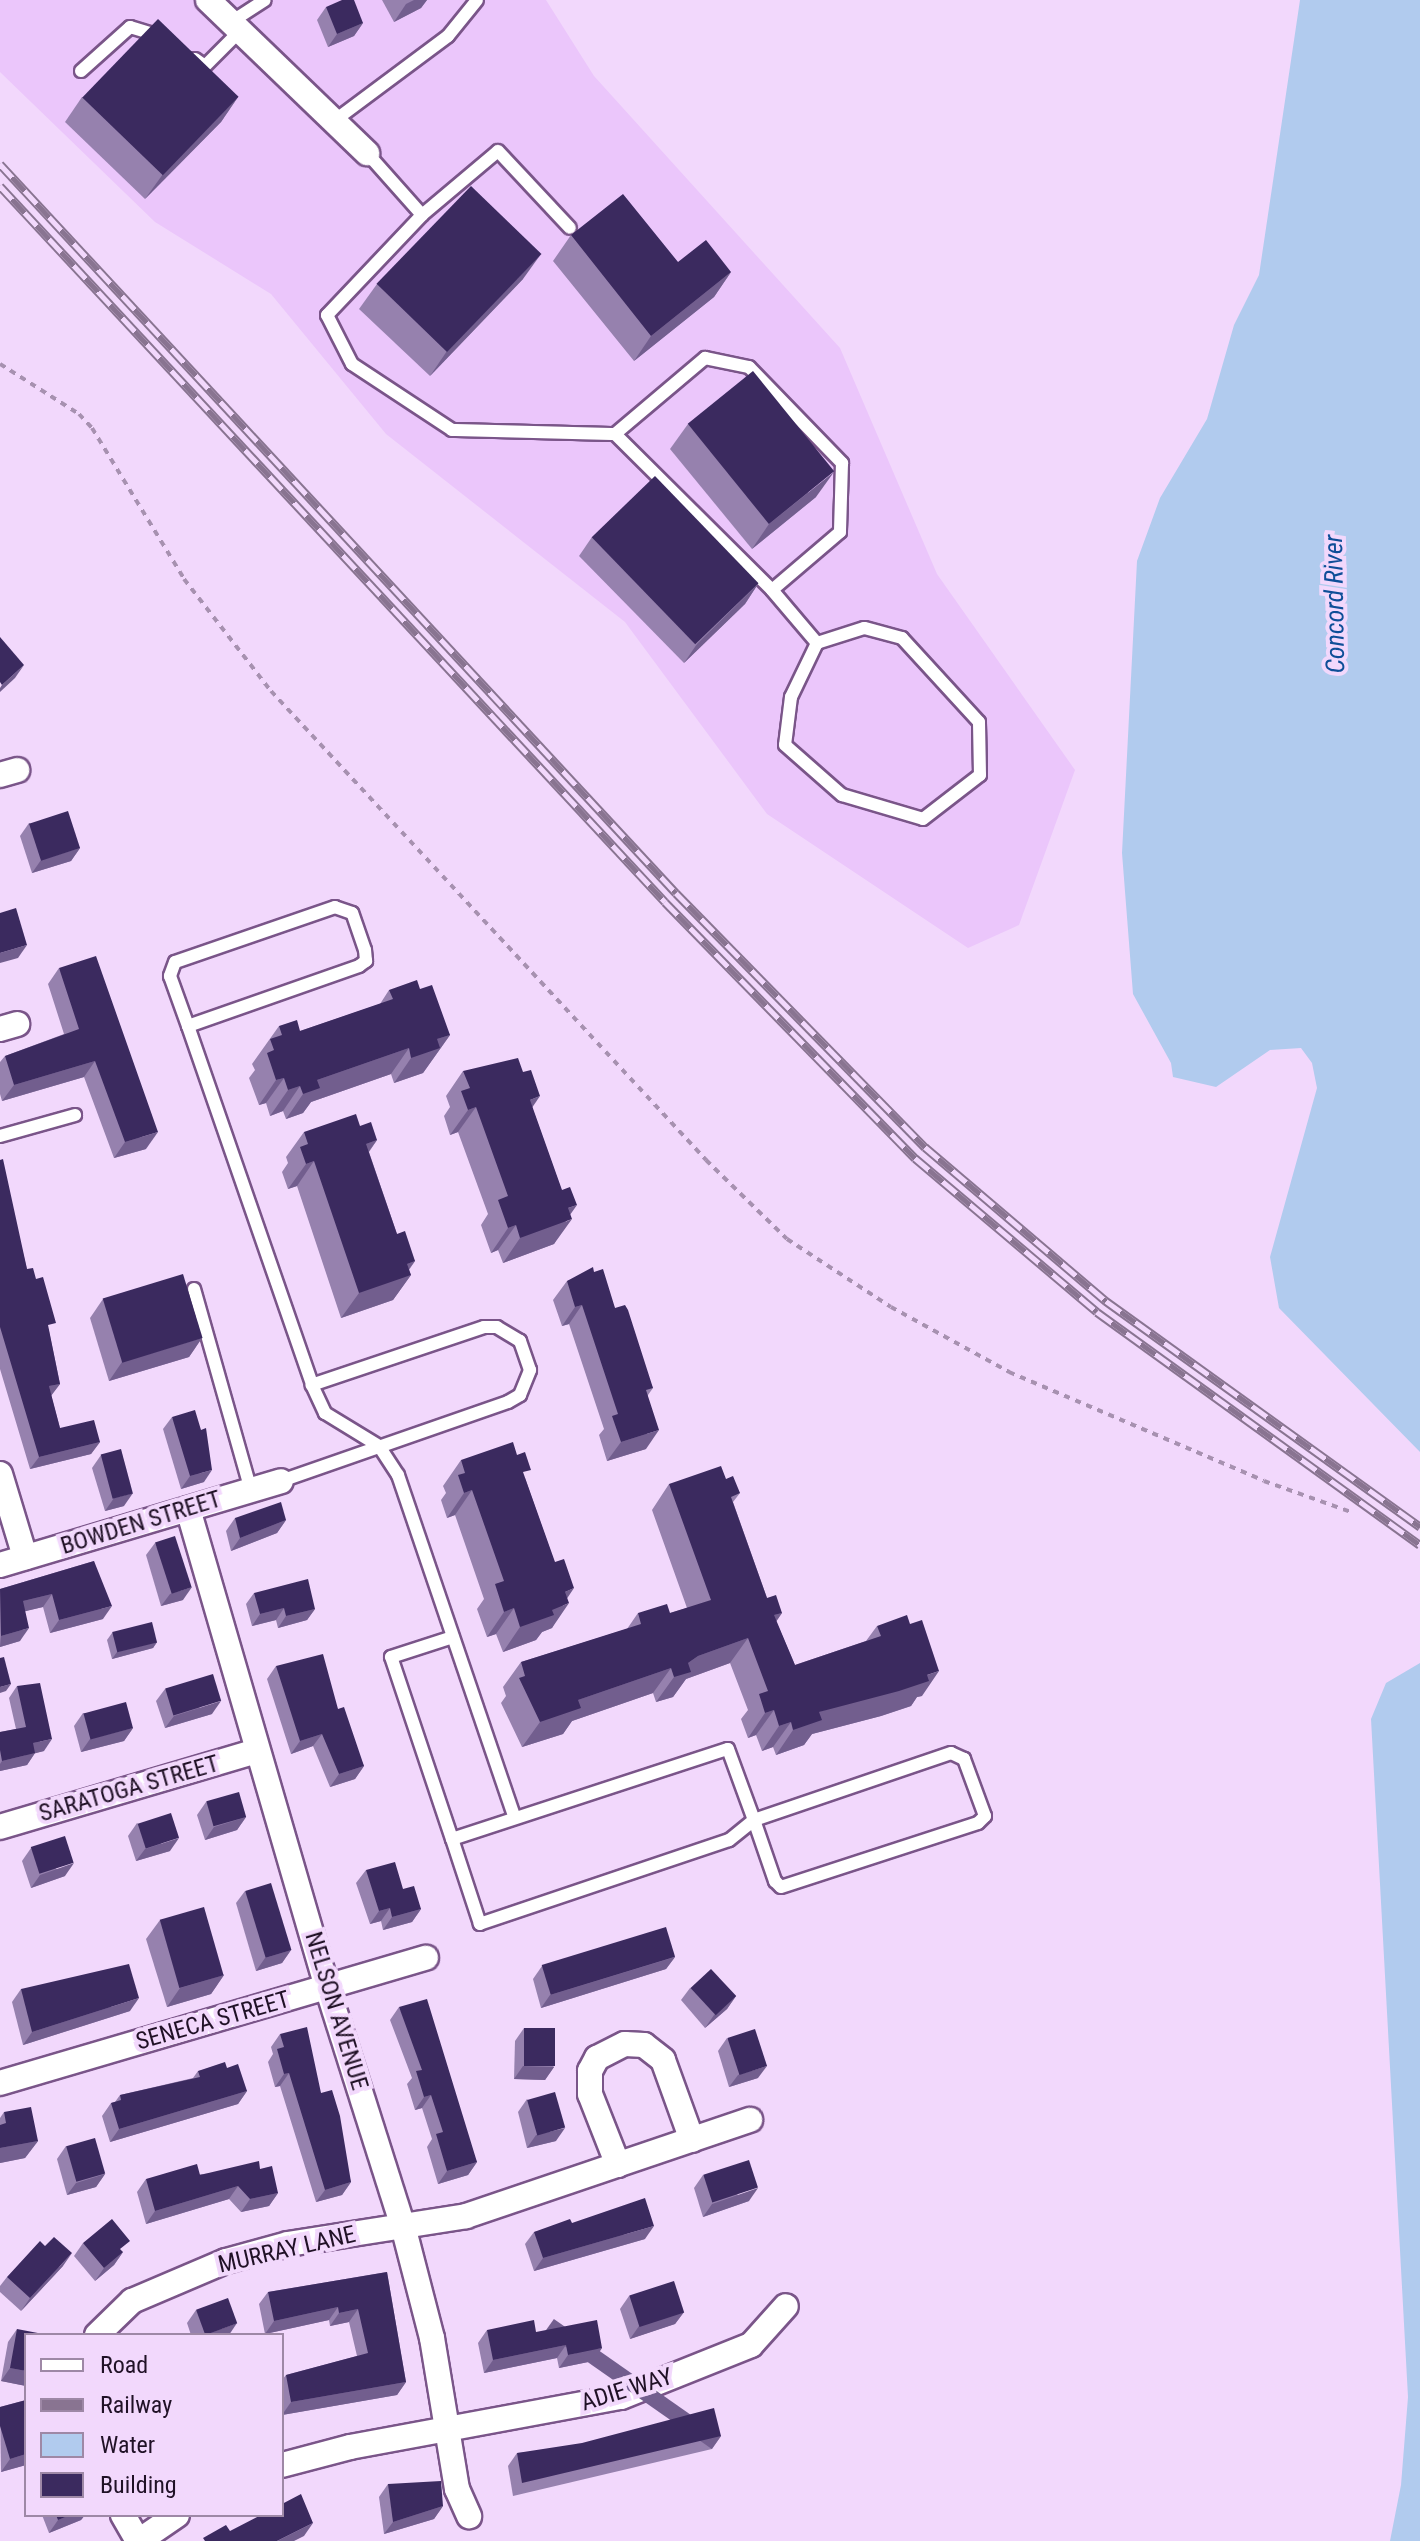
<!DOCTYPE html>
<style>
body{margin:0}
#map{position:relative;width:1420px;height:2541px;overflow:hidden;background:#f2d8fc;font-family:"Roboto Condensed",sans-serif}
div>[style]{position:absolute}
.built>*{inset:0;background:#ebc6fb}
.water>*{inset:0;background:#b1cbee}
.path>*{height:4px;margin-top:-2px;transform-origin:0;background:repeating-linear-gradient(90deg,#a791b0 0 6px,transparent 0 12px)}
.roads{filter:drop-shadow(2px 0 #7a5589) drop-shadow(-2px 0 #7a5589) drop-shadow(0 2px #7a5589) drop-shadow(0 -2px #7a5589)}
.service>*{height:12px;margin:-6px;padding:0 6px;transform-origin:6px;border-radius:6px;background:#fff}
.minor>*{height:24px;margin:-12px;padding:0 12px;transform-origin:12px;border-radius:12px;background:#fff}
.rail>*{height:9px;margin-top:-4.5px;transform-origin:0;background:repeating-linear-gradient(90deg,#f2d8fc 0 18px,#897491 0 36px);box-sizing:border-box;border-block:2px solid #897491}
.wall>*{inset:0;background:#9681ae}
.shaded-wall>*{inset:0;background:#725e8e;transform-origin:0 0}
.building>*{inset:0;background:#3b2a5f;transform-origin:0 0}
span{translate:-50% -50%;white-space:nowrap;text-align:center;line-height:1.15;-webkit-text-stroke:8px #f2d8fc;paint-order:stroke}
.street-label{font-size:24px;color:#201126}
.water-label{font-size:26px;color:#0e4e98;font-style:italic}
.legend{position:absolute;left:24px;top:2333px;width:260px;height:184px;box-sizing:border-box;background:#f2d8fc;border:2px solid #9e88a6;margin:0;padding:10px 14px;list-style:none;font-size:24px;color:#201126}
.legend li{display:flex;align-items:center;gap:16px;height:40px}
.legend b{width:40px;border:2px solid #9e88a6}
</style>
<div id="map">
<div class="built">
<div style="clip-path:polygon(0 0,546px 0,594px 76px,840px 348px,937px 574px,1075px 770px,1019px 925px,968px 948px,767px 814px,625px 622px,386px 434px,271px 294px,155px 222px,0 72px)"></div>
</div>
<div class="water">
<div style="clip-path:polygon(1300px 0,1420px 0,1420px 1452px,1279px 1308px,1270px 1257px,1317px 1088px,1312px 1063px,1301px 1048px,1270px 1050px,1216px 1087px,1173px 1077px,1171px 1063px,1133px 994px,1122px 853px,1137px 561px,1160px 498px,1207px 419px,1234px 325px,1259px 275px)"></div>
<div style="clip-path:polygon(1420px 1663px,1420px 2541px,1390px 2541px,1401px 2485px,1408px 2397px,1371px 1719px,1386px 1683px)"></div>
</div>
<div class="path">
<div style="left:0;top:364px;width:93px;rotate:32.3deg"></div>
<div style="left:79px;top:414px;width:19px;rotate:47deg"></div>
<div style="left:92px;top:428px;width:177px;rotate:58.6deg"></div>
<div style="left:184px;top:579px;width:142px;rotate:52.2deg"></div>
<div style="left:271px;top:691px;width:640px;rotate:47.15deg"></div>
<div style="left:706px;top:1160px;width:113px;rotate:44.3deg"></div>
<div style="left:787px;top:1239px;width:124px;rotate:33.2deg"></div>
<div style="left:891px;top:1307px;width:135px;rotate:28.8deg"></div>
<div style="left:1009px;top:1372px;width:277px;rotate:23.1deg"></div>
<div style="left:1264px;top:1481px;width:92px;rotate:19.6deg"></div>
</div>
<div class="roads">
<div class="service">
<div style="left:231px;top:22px;width:40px;rotate:-32.9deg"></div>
<div style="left:195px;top:59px;width:12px;rotate:35deg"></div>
<div style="left:205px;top:66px;width:49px;rotate:-45deg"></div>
<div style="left:81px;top:71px;width:66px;rotate:-41.9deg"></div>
<div style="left:130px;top:27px;width:31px;rotate:17deg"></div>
<div style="left:334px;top:121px;width:142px;rotate:-36.7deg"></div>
<div style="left:448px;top:36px;width:46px;rotate:-51.1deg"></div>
<div style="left:367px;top:153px;width:83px;rotate:48.4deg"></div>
<div style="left:422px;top:215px;width:99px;rotate:-40.1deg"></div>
<div style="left:498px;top:151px;width:105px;rotate:46.9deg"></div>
<div style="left:422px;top:215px;width:138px;rotate:133.5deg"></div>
<div style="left:327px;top:315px;width:55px;rotate:63deg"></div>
<div style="left:352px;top:364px;width:120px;rotate:33.4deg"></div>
<div style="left:452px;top:430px;width:163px;rotate:1.4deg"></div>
<div style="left:615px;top:434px;width:221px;rotate:44.8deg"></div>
<div style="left:772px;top:590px;width:70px;rotate:49.7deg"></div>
<div style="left:817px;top:643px;width:60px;rotate:115.7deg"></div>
<div style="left:791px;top:697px;width:48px;rotate:97.1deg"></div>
<div style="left:785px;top:745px;width:76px;rotate:41.3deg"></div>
<div style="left:842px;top:795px;width:84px;rotate:16.5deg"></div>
<div style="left:923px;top:819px;width:72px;rotate:-37.7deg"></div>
<div style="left:980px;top:775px;width:53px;rotate:-91.1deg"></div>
<div style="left:979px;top:722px;width:114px;rotate:-132.5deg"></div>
<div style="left:902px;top:638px;width:39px;rotate:-165deg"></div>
<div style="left:864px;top:628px;width:49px;rotate:162.3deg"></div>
<div style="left:615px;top:434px;width:118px;rotate:-40.2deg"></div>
<div style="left:705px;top:358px;width:45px;rotate:11.6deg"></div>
<div style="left:749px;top:367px;width:134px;rotate:45.9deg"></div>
<div style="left:842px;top:463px;width:69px;rotate:91.7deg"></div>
<div style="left:840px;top:532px;width:89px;rotate:139.5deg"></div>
<div style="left:188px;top:1026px;width:181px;rotate:-19.3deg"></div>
<div style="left:359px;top:966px;width:9px;rotate:-36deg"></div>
<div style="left:366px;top:961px;width:11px;rotate:-95deg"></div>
<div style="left:365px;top:950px;width:39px;rotate:-109deg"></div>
<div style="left:352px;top:913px;width:18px;rotate:-161deg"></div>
<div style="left:335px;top:907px;width:169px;rotate:161deg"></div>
<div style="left:175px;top:962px;width:15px;rotate:110deg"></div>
<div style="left:170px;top:976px;width:53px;rotate:70.2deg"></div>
<div style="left:188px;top:1026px;width:380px;rotate:70.9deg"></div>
<div style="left:312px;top:1385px;width:31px;rotate:65deg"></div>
<div style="left:325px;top:1413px;width:63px;rotate:31.4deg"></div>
<div style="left:379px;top:1446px;width:35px;rotate:57deg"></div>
<div style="left:398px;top:1475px;width:362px;rotate:71.2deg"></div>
<div style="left:0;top:1136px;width:78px;rotate:-15.6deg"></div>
<div style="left:194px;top:1289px;width:209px;rotate:74.2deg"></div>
<div style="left:281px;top:1481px;width:240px;rotate:-19.2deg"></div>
<div style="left:508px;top:1402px;width:14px;rotate:-30deg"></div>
<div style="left:520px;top:1395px;width:27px;rotate:-68deg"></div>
<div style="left:530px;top:1370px;width:31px;rotate:-109deg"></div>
<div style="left:520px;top:1341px;width:27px;rotate:-149deg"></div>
<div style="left:497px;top:1327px;width:13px;rotate:180deg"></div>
<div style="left:484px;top:1327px;width:182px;rotate:161.4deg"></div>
<div style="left:452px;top:1839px;width:290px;rotate:-18.1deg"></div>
<div style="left:728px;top:1749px;width:76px;rotate:69.9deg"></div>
<div style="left:754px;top:1820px;width:65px;rotate:71deg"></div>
<div style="left:775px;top:1881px;width:8px;rotate:45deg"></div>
<div style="left:781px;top:1887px;width:207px;rotate:-18deg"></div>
<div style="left:978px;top:1823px;width:10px;rotate:-45deg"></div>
<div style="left:985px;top:1816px;width:61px;rotate:-110.2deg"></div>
<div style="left:964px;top:1759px;width:14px;rotate:-155deg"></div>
<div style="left:951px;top:1753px;width:208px;rotate:161.2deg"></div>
<div style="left:754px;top:1820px;width:32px;rotate:141deg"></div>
<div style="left:729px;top:1840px;width:263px;rotate:161.4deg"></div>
<div style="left:480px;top:1924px;width:89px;rotate:-108.2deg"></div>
<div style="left:452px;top:1839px;width:192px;rotate:-108.5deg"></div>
<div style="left:391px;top:1657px;width:65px;rotate:-17.9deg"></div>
</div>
<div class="minor">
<div style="left:208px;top:0;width:221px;rotate:43.9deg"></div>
<div style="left:0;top:775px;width:18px;rotate:-16deg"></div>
<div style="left:0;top:1029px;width:18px;rotate:-16deg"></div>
<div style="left:0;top:1474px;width:87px;rotate:73.2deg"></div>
<div style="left:188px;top:1509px;width:498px;rotate:73.8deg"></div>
<div style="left:327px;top:1987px;width:251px;rotate:72.4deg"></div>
<div style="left:403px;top:2226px;width:116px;rotate:75.5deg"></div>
<div style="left:432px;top:2338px;width:153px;rotate:80.6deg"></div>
<div style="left:457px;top:2489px;width:30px;rotate:66deg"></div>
<div style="left:0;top:1565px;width:293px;rotate:-16.6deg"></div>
<div style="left:0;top:1827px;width:268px;rotate:-16.5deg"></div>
<div style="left:0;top:2083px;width:444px;rotate:-16.4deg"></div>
<div style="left:618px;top:2165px;width:76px;rotate:-111.5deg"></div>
<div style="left:590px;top:2094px;width:23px;rotate:-90deg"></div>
<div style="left:590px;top:2071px;width:15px;rotate:-62deg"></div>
<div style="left:597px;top:2058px;width:31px;rotate:-27deg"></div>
<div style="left:625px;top:2044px;width:19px;rotate:3deg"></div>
<div style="left:644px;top:2045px;width:24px;rotate:38deg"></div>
<div style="left:663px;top:2060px;width:85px;rotate:70.1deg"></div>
<div style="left:97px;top:2335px;width:49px;rotate:-44.2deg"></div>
<div style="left:132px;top:2301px;width:102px;rotate:-23.1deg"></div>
<div style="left:226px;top:2261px;width:64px;rotate:-15.3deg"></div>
<div style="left:288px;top:2244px;width:180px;rotate:-8.9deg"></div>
<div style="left:466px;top:2216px;width:300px;rotate:-18.7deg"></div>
<div style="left:282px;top:2465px;width:70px;rotate:-14.8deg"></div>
<div style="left:350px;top:2447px;width:276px;rotate:-10.5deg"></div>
<div style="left:621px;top:2397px;width:140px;rotate:-21.8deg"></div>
<div style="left:751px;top:2345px;width:52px;rotate:-48.1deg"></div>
<div style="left:123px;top:2515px;width:30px;rotate:60deg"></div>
<div style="left:139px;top:2541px;width:46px;rotate:-34.4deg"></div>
</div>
</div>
<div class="rail">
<div style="left:0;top:164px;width:994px;rotate:47.16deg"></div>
<div style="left:676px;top:893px;width:356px;rotate:45.6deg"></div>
<div style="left:925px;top:1147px;width:238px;rotate:40.4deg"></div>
<div style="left:1106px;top:1301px;width:387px;rotate:35.7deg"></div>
<div style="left:0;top:186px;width:977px;rotate:47.11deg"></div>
<div style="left:665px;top:902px;width:358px;rotate:45.7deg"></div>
<div style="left:915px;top:1158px;width:238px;rotate:40.2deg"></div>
<div style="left:1097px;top:1312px;width:398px;rotate:35.8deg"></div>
</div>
<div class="wall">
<div style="clip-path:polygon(382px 0,427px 0,421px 8px,394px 22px)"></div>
<div style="clip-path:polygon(326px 7px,363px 23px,354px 36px,328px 47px,317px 20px)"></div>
<div style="clip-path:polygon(82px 97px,238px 97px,221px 122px,145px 199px,65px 122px)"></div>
<div style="clip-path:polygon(571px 235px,678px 262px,731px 272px,714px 297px,634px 361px,553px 261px)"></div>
<div style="clip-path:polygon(523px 279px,430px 376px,359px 309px,377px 284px)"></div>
<div style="clip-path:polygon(688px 424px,816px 497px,752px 549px,670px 449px)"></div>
<div style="clip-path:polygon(592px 537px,758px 584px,745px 604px,684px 663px,579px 556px)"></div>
<div style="clip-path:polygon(29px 823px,80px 848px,71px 861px,32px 873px,20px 836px)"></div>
<div style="clip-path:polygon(59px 968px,146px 1149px,114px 1158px,84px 1077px,2px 1101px,0 1094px,0 1062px,5px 1056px,64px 1034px,48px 984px)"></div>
<div style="clip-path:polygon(420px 989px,450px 1035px,423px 1073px,394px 1083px,391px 1074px,311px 1102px,303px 1113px,286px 1119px,283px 1111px,270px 1116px,266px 1103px,259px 1105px,249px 1078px,255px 1070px,252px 1064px,279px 1026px,300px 1031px,380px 1004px,389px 990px)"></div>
<div style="clip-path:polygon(463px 1071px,532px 1107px,570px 1214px,554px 1244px,503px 1263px,498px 1250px,491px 1253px,481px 1225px,488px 1214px,458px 1132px,450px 1135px,444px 1116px,450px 1107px,446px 1096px)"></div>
<div style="clip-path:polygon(360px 1126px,377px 1140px,369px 1152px,397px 1234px,415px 1261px,409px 1270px,411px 1275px,393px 1300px,341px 1318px,297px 1186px,288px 1189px,282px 1172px,288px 1163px,286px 1157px,304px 1132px)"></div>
<div style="clip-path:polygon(0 1160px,27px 1269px,49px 1331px,60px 1384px,51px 1395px,60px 1428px,100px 1442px,91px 1454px,30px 1469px,0 1369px)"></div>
<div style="clip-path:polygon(594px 1272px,615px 1308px,653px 1388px,648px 1395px,646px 1449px,607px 1461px,599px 1435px,604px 1429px,569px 1324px,562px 1326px,553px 1300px,567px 1281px)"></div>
<div style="clip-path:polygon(103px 1299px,202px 1338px,189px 1357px,109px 1381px,90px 1318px)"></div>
<div style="clip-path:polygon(172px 1417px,204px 1482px,181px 1489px,163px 1429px)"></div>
<div style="clip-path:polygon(101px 1455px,124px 1506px,105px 1511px,92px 1468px)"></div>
<div style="clip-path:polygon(461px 1460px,525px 1478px,567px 1598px,552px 1628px,542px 1632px,536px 1640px,503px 1652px,496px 1634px,487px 1637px,477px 1609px,484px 1599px,455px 1515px,447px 1518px,441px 1500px,446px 1493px,443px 1486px)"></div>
<div style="clip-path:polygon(726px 1479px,740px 1493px,733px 1502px,767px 1598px,782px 1613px,776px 1621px,795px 1665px,866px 1641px,877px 1626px,922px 1696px,917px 1697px,911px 1706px,881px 1716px,812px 1734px,804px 1745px,776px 1755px,773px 1747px,762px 1751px,756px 1735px,748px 1738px,741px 1719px,748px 1710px,730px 1663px,686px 1679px,673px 1697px,656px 1702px,653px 1693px,572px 1721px,563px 1734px,522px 1747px,501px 1703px,506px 1696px,503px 1687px,521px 1662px,627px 1629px,638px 1613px,670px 1613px,687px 1608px,652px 1510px,669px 1484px)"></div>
<div style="clip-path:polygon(235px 1518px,286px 1520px,277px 1533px,231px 1551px,226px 1531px)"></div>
<div style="clip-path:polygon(155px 1543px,183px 1600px,161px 1606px,146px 1555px)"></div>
<div style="clip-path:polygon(94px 1561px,103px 1619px,50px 1633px,43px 1607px,25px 1611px,20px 1641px,0 1647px,0 1589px)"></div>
<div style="clip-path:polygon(254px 1593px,315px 1609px,307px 1620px,278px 1628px,276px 1620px,252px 1626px,246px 1604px)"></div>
<div style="clip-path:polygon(112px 1633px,157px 1642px,153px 1648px,112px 1659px,107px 1640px)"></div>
<div style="clip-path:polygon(276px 1666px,338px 1709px,364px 1766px,355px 1779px,330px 1787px,313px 1746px,291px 1754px,267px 1679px)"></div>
<div style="clip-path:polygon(17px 1686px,44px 1751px,35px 1753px,27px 1765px,0 1771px,0 1732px,16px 1729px,9px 1698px)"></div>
<div style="clip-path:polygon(165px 1689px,212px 1714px,165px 1728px,156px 1701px)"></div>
<div style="clip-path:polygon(83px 1713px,133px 1728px,124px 1741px,81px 1752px,74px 1726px)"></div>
<div style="clip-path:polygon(206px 1802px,246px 1817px,237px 1830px,205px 1840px,197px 1815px)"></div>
<div style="clip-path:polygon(137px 1823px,170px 1851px,136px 1861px,128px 1836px)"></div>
<div style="clip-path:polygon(31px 1848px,65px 1876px,31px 1888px,22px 1861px)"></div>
<div style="clip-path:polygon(366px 1870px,403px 1889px,421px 1909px,412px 1922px,383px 1930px,381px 1921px,370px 1924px,356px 1883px)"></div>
<div style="clip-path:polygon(245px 1891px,291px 1950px,282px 1963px,256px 1971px,236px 1903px)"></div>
<div style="clip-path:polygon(160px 1920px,224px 1975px,211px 1994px,167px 2007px,146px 1939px)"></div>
<div style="clip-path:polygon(675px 1957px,666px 1969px,541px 2008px,533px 1979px,542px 1966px)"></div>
<div style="clip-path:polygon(690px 1988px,736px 1996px,727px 2009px,705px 2028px,681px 2000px)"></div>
<div style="clip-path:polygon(21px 1989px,130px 2011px,23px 2045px,12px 2002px)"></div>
<div style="clip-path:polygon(399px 2007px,477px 2162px,468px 2175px,438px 2184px,427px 2147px,432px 2139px,422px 2108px,415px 2110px,407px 2084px,412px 2078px,390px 2020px)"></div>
<div style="clip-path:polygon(524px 2028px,554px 2067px,545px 2080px,514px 2079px,515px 2041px)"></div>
<div style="clip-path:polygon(280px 2034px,321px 2093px,351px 2182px,342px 2195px,316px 2202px,280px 2086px,275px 2087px,268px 2062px,273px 2054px,271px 2047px)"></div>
<div style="clip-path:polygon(727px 2038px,758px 2078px,729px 2087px,718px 2051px)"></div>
<div style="clip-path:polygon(227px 2068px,247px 2091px,238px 2104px,110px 2142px,102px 2116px,111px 2103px,115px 2102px,120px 2095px,193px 2078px,198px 2071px)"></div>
<div style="clip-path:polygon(527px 2099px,556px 2141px,527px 2148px,518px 2112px)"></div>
<div style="clip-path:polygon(4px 2112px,38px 2141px,25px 2158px,0 2163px,0 2118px)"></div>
<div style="clip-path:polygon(66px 2146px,105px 2174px,96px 2187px,67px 2195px,57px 2159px)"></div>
<div style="clip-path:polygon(260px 2169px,278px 2193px,269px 2206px,241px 2212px,229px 2199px,146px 2224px,137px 2192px,146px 2179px)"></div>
<div style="clip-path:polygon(703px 2175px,749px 2201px,703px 2217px,694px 2188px)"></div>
<div style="clip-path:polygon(572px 2223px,645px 2239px,534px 2271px,525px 2244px,534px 2232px)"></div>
<div style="clip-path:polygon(83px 2243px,123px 2252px,114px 2265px,95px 2281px,74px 2256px)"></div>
<div style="clip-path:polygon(63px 2266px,21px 2311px,0 2292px,0 2286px,7px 2277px)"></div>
<div style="clip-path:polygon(387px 2272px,406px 2382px,397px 2395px,282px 2415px,282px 2380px,286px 2375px,357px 2356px,349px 2322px,330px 2326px,329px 2320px,265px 2334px,259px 2304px,268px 2292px)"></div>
<div style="clip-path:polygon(629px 2296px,684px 2312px,675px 2324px,630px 2339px,620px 2309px)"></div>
<div style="clip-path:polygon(196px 2310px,229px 2335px,191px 2335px,187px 2323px)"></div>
<div style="clip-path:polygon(17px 2329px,26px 2386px,1px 2381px,8px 2342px)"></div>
<div style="clip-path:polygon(487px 2330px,536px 2332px,602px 2348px,593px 2361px,559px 2368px,557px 2358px,484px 2373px,478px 2343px)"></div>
<div style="clip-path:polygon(26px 2400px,26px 2465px,1px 2472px,0 2407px)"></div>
<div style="clip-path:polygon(721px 2436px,712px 2449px,513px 2496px,508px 2466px,517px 2453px)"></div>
<div style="clip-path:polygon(388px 2484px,443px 2506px,434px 2519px,384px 2534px,379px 2497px)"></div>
<div style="clip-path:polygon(42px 2515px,85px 2515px,81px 2520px,49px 2533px)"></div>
</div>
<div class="shaded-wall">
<div style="clip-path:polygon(414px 0,427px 0,421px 8px,394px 22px,406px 4px)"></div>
<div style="clip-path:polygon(363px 23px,354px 36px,328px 47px,337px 34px)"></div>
<div style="clip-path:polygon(238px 97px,221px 122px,145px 199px,163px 174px)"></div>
<div style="clip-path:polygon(541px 254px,523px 279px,430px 376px,447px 351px)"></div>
<div style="clip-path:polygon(731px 272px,714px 297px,634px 361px,651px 336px)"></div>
<div style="clip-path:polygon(834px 472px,816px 497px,752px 549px,769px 524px)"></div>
<div style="clip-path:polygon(758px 584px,745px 604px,684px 663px,697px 644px)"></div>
<div style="clip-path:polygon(24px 665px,15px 678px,0 692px,0 688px,2px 685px)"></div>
<div style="clip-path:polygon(80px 848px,71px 861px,32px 873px,41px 860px)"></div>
<div style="clip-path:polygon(27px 945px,18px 958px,0 963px,0 953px)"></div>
<div style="clip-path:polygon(450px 1035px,423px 1073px,394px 1083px,411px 1058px,437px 1039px)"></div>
<div style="clip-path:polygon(409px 1048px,391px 1074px,311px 1102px,303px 1113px,286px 1119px,303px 1094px,317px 1080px)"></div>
<div style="clip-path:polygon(95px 1061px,84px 1077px,2px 1101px,14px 1085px)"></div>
<div style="clip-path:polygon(284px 1078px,266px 1103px,259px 1105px,276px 1080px)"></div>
<div style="clip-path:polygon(300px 1086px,283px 1111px,270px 1116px,288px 1090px)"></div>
<div style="clip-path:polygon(540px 1096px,523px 1121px,530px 1100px)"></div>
<div style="clip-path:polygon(476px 1107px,458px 1132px,450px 1135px,468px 1110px)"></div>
<div style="clip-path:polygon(158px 1132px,146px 1149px,114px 1158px,125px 1142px)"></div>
<div style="clip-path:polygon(377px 1140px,359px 1165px,366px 1144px)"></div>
<div style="clip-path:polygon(314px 1161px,297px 1186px,288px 1189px,306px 1164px)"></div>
<div style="clip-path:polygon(577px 1205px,565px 1222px,572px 1219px,554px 1244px,503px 1263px,520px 1238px,568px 1208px)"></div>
<div style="clip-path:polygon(516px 1225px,498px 1250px,491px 1253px,508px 1228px)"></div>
<div style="clip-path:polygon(415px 1261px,403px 1277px,411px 1275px,393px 1300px,341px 1318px,359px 1293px,407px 1264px)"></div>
<div style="clip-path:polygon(582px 1305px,569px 1324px,562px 1326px,575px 1307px)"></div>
<div style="clip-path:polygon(202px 1338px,189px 1357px,109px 1381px,122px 1362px)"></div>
<div style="clip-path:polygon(60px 1384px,51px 1396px,49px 1386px)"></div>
<div style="clip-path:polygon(659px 1430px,646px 1449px,607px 1461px,621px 1442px)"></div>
<div style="clip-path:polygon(100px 1442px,91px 1454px,30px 1469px,39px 1457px)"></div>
<div style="clip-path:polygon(212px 1470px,204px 1482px,181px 1489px,190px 1476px)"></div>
<div style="clip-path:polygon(472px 1490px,455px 1515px,447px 1518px,464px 1493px)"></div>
<div style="clip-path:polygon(133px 1493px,124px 1506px,105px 1511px,114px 1498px)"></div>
<div style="clip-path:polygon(286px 1520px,277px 1533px,231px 1551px,240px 1538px)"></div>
<div style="clip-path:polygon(192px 1587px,183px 1600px,161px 1606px,170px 1594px)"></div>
<div style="clip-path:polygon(574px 1588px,562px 1606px,569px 1603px,552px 1628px,542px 1632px,536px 1640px,503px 1652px,520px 1627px,565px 1592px)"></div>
<div style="clip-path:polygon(52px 1594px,43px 1607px,14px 1614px,23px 1601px)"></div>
<div style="clip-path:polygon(112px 1606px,103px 1619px,50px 1633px,59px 1620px)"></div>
<div style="clip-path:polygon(284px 1608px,276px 1620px,252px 1626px,260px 1614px)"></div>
<div style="clip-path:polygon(514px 1608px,496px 1634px,487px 1637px,504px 1612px)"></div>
<div style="clip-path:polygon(315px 1609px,307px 1620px,278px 1628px,286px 1616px)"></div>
<div style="clip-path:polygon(782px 1613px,765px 1638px,774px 1615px)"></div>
<div style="clip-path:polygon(29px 1628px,20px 1641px,0 1647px,1px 1636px)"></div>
<div style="clip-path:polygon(748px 1638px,730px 1663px,686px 1679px,673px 1697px,656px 1702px,674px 1677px,688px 1663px,698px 1656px)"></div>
<div style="clip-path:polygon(157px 1642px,153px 1648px,112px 1659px,117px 1652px)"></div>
<div style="clip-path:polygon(671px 1668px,653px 1693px,572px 1721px,563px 1734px,522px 1747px,540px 1722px,578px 1700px)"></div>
<div style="clip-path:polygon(939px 1671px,922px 1696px,917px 1697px,911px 1706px,881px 1716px,812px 1734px,804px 1745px,776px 1755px,793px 1730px,819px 1712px)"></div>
<div style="clip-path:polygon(11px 1684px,6px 1691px,0 1693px,0 1687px)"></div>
<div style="clip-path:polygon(221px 1701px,212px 1714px,165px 1728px,174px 1716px)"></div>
<div style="clip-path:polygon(774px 1710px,756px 1735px,748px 1738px,765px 1713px)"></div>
<div style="clip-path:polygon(791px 1722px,773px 1747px,762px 1751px,779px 1726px)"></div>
<div style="clip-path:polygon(133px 1728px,124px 1741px,81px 1752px,90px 1739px)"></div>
<div style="clip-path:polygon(322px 1734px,313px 1746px,291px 1754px,300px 1741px)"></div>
<div style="clip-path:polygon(52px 1739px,44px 1751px,25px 1756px,33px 1743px)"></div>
<div style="clip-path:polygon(35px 1753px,27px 1765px,0 1771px,0 1764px,2px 1761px)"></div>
<div style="clip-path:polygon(364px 1766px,355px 1779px,330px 1787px,339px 1774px)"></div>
<div style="clip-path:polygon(246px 1817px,237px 1830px,205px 1840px,214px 1827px)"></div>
<div style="clip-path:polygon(179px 1838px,170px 1851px,136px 1861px,145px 1849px)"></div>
<div style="clip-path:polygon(74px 1863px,65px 1876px,31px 1888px,40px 1875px)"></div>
<div style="clip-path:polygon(390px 1908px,381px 1921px,370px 1924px,379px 1911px)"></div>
<div style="clip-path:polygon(421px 1909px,412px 1922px,383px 1930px,392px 1917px)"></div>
<div style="clip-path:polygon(291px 1950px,282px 1963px,256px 1971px,265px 1958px)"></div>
<div style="clip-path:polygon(675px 1957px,666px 1969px,541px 2008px,550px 1995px)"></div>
<div style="clip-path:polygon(224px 1975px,211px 1994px,167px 2007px,180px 1988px)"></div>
<div style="clip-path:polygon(736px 1996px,727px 2009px,705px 2028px,714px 2015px)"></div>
<div style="clip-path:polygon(139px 1998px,130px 2011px,23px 2045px,32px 2032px)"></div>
<div style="clip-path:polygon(523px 2066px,554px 2067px,545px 2080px,514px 2079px)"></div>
<div style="clip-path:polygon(767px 2066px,758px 2078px,729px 2087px,738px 2075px)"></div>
<div style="clip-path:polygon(289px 2073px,280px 2086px,275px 2087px,284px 2074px)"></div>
<div style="clip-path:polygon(247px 2091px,238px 2104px,110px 2142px,119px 2129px)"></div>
<div style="clip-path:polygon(431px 2095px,422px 2108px,415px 2110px,424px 2097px)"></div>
<div style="clip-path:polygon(565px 2128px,556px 2141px,527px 2148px,536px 2135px)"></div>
<div style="clip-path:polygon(38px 2141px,25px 2158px,0 2163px,0 2148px)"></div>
<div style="clip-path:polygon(477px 2162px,468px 2175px,438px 2184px,447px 2171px)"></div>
<div style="clip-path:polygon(105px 2174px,96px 2187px,67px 2195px,76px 2183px)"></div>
<div style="clip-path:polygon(351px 2182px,342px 2195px,316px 2202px,325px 2190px)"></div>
<div style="clip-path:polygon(238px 2186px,229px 2199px,146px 2224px,155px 2211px)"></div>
<div style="clip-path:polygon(758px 2188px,749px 2201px,703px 2217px,712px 2204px)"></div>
<div style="clip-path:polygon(278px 2193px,269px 2206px,241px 2212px,250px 2199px)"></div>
<div style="clip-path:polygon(654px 2226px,645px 2239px,534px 2271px,543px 2258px)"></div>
<div style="clip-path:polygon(123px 2252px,114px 2265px,95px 2281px,104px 2268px)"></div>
<div style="clip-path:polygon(72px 2253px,63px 2266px,21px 2311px,30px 2298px)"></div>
<div style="clip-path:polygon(338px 2307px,329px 2320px,265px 2334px,274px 2321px)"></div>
<div style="clip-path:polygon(358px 2309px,349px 2322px,330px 2326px,339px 2313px)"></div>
<div style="clip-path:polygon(684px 2312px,675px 2324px,630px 2339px,639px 2326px)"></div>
<div style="clip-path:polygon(237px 2323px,229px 2335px,205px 2335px)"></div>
<div style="clip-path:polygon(566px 2345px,557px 2358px,484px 2373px,493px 2360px)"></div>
<div style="clip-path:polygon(602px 2348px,593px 2361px,559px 2368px,568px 2355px)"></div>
<div style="clip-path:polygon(10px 2368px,26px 2371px,26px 2386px,1px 2381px)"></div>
<div style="clip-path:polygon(406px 2382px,397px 2395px,282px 2415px,291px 2402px)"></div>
<div style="left:721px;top:2436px;width:16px;height:204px;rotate:125deg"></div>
<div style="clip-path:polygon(26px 2454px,26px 2465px,1px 2472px,10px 2459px)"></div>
<div style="clip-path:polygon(443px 2506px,434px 2519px,384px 2534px,393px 2522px)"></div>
<div style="clip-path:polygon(70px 2515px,85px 2515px,81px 2520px,49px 2533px,58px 2520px)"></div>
<div style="clip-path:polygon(313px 2523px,304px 2536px,294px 2541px,277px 2541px)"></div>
</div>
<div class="building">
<div style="clip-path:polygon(342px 0,354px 0,363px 23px,337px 34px,326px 7px)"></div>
<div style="left:158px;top:19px;width:112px;height:109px;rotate:44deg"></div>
<div style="left:471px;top:186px;width:98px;height:136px;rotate:44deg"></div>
<div style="clip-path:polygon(623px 194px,678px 262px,706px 240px,731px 272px,651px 336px,571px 235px)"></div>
<div style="left:753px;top:371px;width:129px;height:84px;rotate:51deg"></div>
<div style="left:655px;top:476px;width:149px;height:88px;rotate:46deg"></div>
<div style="clip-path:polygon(0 637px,24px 665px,2px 685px,0 682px)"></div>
<div style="left:68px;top:811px;width:39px;height:41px;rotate:72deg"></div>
<div style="clip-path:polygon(16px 908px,27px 945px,0 953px,0 913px)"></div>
<div style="clip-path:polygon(96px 956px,158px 1132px,125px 1142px,95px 1061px,14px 1085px,5px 1056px,79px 1029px,59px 968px)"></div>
<div style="clip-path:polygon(417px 980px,420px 989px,432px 985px,450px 1035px,437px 1039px,440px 1048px,411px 1058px,409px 1048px,317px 1080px,320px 1088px,303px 1094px,300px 1086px,288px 1090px,284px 1078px,276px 1080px,267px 1053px,274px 1050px,270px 1039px,282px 1035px,279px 1026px,297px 1020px,300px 1031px,393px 999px,389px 990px)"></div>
<div style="clip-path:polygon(518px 1058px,523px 1072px,531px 1070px,540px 1096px,530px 1100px,562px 1190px,570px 1187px,577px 1205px,568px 1208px,572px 1219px,520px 1238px,516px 1225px,508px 1228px,498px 1200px,508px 1196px,476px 1107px,468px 1110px,461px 1091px,470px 1088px,463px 1071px)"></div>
<div style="clip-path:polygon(356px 1114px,360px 1126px,371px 1122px,377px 1140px,366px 1144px,397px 1234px,405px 1231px,415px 1261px,407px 1264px,411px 1275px,359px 1293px,314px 1161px,306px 1164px,300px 1147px,308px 1144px,304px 1132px)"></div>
<div style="clip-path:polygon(3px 1159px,27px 1269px,33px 1268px,36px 1279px,43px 1277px,56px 1323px,48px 1325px,60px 1384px,49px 1386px,60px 1428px,94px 1420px,100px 1442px,39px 1457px,0 1327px,0 1160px)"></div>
<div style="clip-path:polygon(593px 1267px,594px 1272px,603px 1269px,615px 1308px,625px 1305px,628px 1310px,653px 1388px,646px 1390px,659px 1430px,621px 1442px,612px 1416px,618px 1414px,582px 1305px,575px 1307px,567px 1281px)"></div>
<div style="left:183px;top:1274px;width:67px;height:84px;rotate:73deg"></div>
<div style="clip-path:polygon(195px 1410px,201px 1430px,206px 1428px,212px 1470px,190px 1476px,172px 1417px)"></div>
<div style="clip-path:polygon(513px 1442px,517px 1455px,525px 1452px,531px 1470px,523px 1472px,555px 1562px,564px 1559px,574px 1588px,565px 1592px,569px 1603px,552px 1610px,554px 1615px,520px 1627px,514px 1608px,504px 1612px,495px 1584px,504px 1581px,472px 1490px,464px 1493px,458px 1475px,465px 1473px,461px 1460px)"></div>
<div style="left:121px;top:1449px;width:46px;height:21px;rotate:75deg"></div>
<div style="clip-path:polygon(721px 1466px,726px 1479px,733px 1476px,740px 1493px,731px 1497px,767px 1598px,776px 1595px,782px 1613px,774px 1615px,795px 1665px,881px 1636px,877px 1626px,907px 1615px,910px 1624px,922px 1620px,939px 1671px,927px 1675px,929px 1681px,899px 1691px,819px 1712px,822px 1720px,793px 1730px,791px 1722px,779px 1726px,774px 1710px,765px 1713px,759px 1694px,768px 1691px,748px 1638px,698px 1656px,688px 1663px,691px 1672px,674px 1677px,671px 1668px,578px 1700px,581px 1708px,540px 1722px,519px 1678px,525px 1676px,521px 1662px,641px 1624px,638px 1613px,667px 1604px,670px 1613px,711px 1600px,669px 1484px)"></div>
<div style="clip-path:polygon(281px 1502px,286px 1520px,240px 1538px,235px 1518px)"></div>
<div style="left:175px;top:1536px;width:54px;height:21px;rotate:72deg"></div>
<div style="clip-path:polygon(94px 1561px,112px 1606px,59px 1620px,52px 1594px,23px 1601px,29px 1628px,1px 1636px,0 1589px)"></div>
<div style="clip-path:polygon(308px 1579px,315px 1609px,286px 1616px,284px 1608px,260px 1614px,254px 1593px)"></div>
<div style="left:152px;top:1622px;width:21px;height:41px;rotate:76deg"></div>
<div style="clip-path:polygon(323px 1654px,338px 1709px,344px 1707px,364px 1766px,339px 1774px,322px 1734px,300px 1741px,276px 1666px)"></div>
<div style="clip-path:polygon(4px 1657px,11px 1684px,0 1687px,0 1658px)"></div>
<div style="left:213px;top:1674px;width:28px;height:50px;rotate:73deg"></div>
<div style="clip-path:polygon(40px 1683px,52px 1739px,33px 1743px,35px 1753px,2px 1761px,0 1750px,0 1732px,26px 1727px,17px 1686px)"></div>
<div style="left:126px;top:1702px;width:27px;height:44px;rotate:75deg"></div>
<div style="left:239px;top:1792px;width:26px;height:34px;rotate:74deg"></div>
<div style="left:171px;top:1813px;width:26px;height:35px;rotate:72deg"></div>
<div style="left:65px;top:1836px;width:28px;height:36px;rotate:72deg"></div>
<div style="clip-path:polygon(395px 1862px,403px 1889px,414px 1886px,421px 1909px,392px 1917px,390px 1908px,379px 1911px,366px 1870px)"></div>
<div style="left:271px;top:1883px;width:70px;height:27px;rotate:73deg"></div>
<div style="left:204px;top:1907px;width:71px;height:46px;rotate:74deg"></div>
<div style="left:666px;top:1927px;width:31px;height:130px;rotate:73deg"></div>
<div style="clip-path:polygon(129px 1964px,139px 1998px,32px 2032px,21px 1989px)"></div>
<div style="left:711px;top:1969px;width:37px;height:28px;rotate:47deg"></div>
<div style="clip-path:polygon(427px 1999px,477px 2162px,447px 2171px,436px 2134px,443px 2132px,431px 2095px,424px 2097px,416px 2071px,422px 2070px,399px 2007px)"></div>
<div style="clip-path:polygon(307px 2027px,321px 2093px,332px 2090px,340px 2116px,351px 2182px,325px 2190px,289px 2073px,284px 2074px,277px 2049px,284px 2047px,280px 2034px)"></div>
<div style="left:524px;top:2028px;width:31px;height:38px"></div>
<div style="left:755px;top:2029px;width:39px;height:29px;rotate:72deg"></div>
<div style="clip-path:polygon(225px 2062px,227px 2068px,238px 2064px,247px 2091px,119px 2129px,111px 2103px,121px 2100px,120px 2095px,200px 2077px,198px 2071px)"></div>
<div style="left:555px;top:2092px;width:37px;height:29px;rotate:74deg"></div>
<div style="clip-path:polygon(31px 2107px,38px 2141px,0 2148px,0 2125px,6px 2123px,4px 2112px)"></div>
<div style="left:95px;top:2138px;width:37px;height:30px;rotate:74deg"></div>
<div style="left:749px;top:2160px;width:29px;height:48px;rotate:72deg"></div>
<div style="clip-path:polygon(259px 2161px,260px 2169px,272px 2166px,278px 2193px,250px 2199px,238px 2186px,155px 2211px,146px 2179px,197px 2164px,200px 2175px)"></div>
<div style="clip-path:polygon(645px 2198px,654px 2226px,543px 2258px,534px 2232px,570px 2219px,572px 2223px)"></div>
<div style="clip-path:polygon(112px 2219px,130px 2241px,120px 2249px,123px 2252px,104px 2268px,83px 2243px)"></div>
<div style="clip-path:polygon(54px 2237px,72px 2253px,30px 2298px,7px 2277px,40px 2241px,45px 2246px)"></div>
<div style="clip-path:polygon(387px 2272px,406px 2382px,291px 2402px,286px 2375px,368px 2353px,358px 2309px,339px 2313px,338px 2307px,274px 2321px,268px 2292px)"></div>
<div style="left:674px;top:2281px;width:33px;height:47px;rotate:72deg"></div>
<div style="left:228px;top:2298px;width:27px;height:34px;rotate:70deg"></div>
<div style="clip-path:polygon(534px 2320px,536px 2332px,597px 2320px,602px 2348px,568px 2355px,566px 2345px,493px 2360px,487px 2330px)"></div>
<div style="clip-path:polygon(17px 2329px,43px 2334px,26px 2335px,26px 2371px,10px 2368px)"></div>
<div style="clip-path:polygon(26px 2400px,26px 2454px,10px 2459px,0 2426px,0 2407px)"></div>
<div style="clip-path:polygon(714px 2408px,721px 2436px,522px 2483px,517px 2453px,582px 2443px)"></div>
<div style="clip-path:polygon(441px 2481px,443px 2506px,393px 2522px,388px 2484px)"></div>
<div style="clip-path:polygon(301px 2494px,313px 2523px,277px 2541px,205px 2541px,203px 2538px,226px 2525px,230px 2531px,261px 2515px,282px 2515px,282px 2504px)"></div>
<div style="clip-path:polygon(56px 2515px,70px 2515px,58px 2520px)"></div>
</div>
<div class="street-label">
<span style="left:141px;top:1523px;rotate:-17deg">BOWDEN STREET</span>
<span style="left:129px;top:1789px;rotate:-16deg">SARATOGA STREET</span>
<span style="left:336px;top:2011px;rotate:73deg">NELSON AVENUE</span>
<span style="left:213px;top:2021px;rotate:-16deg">SENECA STREET</span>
<span style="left:287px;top:2250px;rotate:-13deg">MURRAY LANE</span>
<span style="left:627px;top:2390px;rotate:-17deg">ADIE WAY</span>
</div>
<div class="water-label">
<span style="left:1335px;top:604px;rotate:-91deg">Concord River</span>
</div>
<ul class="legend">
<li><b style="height:10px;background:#fff"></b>Road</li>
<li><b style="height:10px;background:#897491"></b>Railway</li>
<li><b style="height:22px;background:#b1cbee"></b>Water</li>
<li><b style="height:22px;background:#3b2a5f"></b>Building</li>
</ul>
</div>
